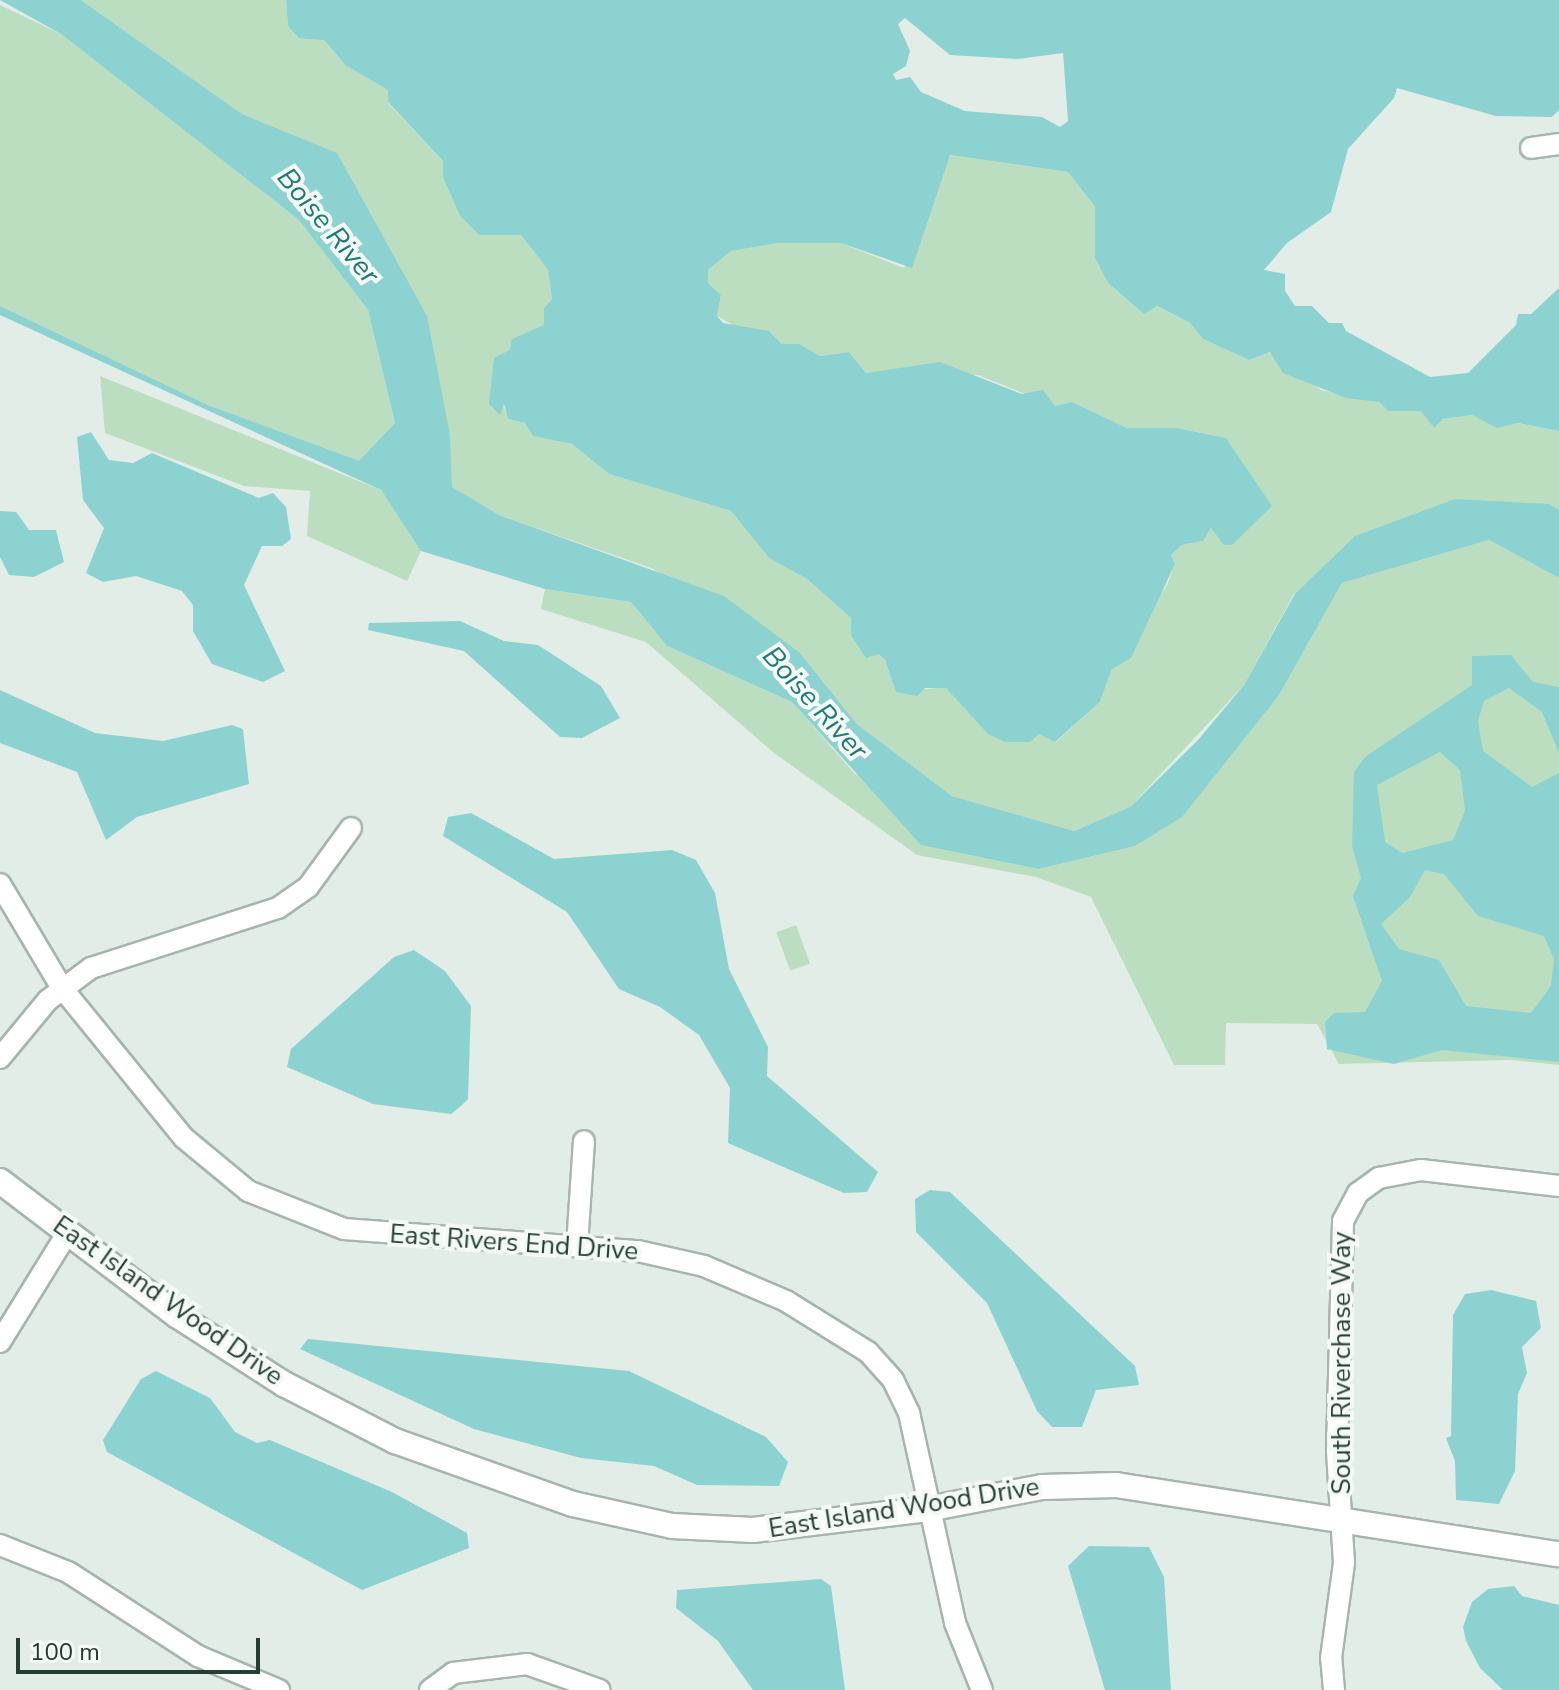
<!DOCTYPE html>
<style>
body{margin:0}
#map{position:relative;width:1559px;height:1690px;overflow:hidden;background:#e3ede7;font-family:"Nunito Sans",sans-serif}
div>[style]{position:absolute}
.green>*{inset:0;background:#bcdec0;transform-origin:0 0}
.water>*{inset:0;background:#8cd2d1}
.roads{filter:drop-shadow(2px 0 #a6b5ad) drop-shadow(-2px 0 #a6b5ad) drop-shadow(0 2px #a6b5ad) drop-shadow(0 -2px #a6b5ad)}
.minor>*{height:20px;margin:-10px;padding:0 10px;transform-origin:10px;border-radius:10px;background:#fff}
.tertiary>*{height:24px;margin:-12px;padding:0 12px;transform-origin:12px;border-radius:12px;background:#fff}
span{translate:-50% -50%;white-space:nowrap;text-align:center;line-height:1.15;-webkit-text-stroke:8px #f4f9f6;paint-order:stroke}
.street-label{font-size:26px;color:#233e32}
.water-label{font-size:28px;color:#1d7a7a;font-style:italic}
.scale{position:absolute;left:16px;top:1638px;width:244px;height:36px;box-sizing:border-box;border:4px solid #233e32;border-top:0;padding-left:10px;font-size:24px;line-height:28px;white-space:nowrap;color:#233e32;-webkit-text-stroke:6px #f4f9f6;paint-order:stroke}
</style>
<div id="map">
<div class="green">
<div style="clip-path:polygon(81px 0,286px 0,288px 26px,324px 40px,345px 65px,388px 90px,388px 103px,443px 161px,443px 178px,460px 216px,479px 235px,521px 235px,548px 270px,552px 299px,544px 308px,544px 325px,510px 350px,494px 379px,508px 419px,525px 423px,534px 436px,572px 444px,609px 474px,731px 511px,769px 558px,807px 579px,851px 618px,885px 660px,896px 692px,946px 687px,988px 734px,1039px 734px,1056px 742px,1100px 702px,1112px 669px,1167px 585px,1175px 564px,1171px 555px,1182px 545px,1203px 541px,1211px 528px,1222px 535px,1226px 438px,1177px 428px,1127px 428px,1072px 402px,1055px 406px,978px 375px,866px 373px,849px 352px,820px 356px,799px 344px,782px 344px,769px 331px,744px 331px,717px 316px,721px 295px,708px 283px,708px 270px,731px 251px,778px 243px,841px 243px,904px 268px,950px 155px,1068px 172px,1095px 207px,1095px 258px,1108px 283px,1144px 314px,1156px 306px,1190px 323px,1203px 339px,1249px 360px,1270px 352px,1321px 390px,1379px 402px,1388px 411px,1422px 411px,1443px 419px,1472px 415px,1497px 427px,1518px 423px,1559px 431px,1559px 510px,1549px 504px,1294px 594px,1244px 685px,1130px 807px,1074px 831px,952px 796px,857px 724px,800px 653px,651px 568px,499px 515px,451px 487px,450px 435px,337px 154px,242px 114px)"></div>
<div style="clip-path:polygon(0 5px,61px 34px,299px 220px,368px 310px,395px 423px,360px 462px,208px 405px,0 306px)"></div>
<div style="clip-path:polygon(100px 376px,381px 490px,421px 551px,407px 581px,307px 536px,310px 491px,244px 486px,105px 433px)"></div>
<div style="clip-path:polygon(1489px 540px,1559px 578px,1559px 1065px,1511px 1060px,1339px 1064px,1317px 1024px,1226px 1023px,1225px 1065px,1174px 1065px,1091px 897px,1036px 877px,917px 855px,774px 753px,646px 642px,541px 609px,545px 589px,631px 602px,667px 646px,792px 702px,854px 773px,1039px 869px,1135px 846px,1279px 695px,1342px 583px)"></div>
<div style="left:796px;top:925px;width:41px;height:21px;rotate:70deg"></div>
</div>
<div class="water">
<div style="clip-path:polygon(0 0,81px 0,242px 114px,337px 153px,427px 316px,450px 435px,452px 487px,499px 515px,724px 596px,800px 653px,857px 724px,952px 796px,1074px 831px,1130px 807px,1198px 740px,1244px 685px,1295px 594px,1355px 536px,1455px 499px,1549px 504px,1559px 510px,1559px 578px,1489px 540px,1342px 583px,1279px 695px,1182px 817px,1135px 846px,1039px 869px,921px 845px,792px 702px,667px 646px,631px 602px,545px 589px,421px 551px,381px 490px,0 315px,0 306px,208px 405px,359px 461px,395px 423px,368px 310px,299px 220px,61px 34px)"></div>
<div style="clip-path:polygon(evenodd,286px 0,1559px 0,1559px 110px,1552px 117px,1496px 116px,1397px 88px,1394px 98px,1348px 149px,1331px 212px,1287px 243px,1264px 270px,1285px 274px,1285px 291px,1295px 306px,1312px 306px,1329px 323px,1342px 323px,1346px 331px,1430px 377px,1468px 373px,1516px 325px,1518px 314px,1531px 314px,1559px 288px,1559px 431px,1518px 423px,1497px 428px,1472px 415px,1443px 419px,1434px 428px,1421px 411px,1388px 411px,1379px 402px,1346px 398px,1283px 373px,1270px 352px,1249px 360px,1203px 339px,1190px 323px,1157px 306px,1144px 314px,1108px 283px,1095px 258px,1095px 207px,1068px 172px,950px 155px,912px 268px,841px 243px,778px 243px,731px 251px,708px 270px,708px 283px,721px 295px,717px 316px,723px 323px,769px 331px,782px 344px,799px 344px,820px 356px,849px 352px,866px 373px,940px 362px,1022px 394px,1043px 390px,1055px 406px,1072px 402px,1127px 428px,1177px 428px,1226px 438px,1272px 506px,1232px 545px,1224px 545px,1211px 528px,1203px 541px,1182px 545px,1171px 555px,1175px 564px,1131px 658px,1112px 669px,1100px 702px,1055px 742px,1039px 734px,1030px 742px,1005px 742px,988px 734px,946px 688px,925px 688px,917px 696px,896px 692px,885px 660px,879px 654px,866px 658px,851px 635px,851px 618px,807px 579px,769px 558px,731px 511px,609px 474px,572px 444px,533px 436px,525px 423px,508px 419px,504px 404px,500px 415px,489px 404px,494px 358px,510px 350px,512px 339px,544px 325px,544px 308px,552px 299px,548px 270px,521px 235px,479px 235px,460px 216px,443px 178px,443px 161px,388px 102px,388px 90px,345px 65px,324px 40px,299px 38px,288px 26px,286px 0,905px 18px,950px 55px,1018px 59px,1063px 53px,1068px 121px,1060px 127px,1042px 117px,965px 111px,921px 92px,910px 77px,896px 80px,893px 74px,906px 66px,910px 51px,898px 24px,905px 18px)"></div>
<div style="clip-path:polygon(91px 432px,109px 460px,133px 463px,152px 453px,259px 498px,273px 493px,286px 507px,291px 539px,282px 546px,262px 546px,244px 585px,285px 671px,263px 682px,212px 664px,193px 631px,193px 605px,182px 591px,136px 576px,103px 582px,86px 573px,104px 528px,83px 500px,77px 437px)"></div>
<div style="clip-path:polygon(0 511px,16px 512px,29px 530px,56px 530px,64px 562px,34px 577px,9px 575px,0 557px)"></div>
<div style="clip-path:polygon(460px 621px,504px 641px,538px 645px,601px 686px,620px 718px,582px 738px,560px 737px,464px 651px,368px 630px,369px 623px)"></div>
<div style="clip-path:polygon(evenodd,1511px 655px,1533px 682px,1559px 687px,1559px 753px,1542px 712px,1509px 688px,1484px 701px,1478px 721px,1483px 751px,1532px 787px,1559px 773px,1559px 1062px,1442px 1050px,1394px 1064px,1327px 1049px,1325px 1022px,1334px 1013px,1365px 1012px,1382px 981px,1353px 896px,1361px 878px,1352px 846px,1354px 772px,1365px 757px,1472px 685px,1472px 656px,1511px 655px,1440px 752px,1460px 770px,1465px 811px,1453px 840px,1402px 853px,1385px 842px,1377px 785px,1440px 752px,1511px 655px,1425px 870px,1444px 874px,1478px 916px,1544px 936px,1554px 959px,1551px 986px,1531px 1013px,1466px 1006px,1439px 960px,1399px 949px,1381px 924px,1410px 897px,1425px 870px)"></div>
<div style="clip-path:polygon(0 690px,95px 733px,163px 741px,232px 725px,243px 729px,249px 784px,137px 817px,106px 840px,77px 772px,0 743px)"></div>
<div style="clip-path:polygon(471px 813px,554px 859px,672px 850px,696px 860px,715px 893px,729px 969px,768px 1047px,767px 1076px,878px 1172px,867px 1192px,844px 1193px,728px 1143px,730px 1088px,699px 1035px,660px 1007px,619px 989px,567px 912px,443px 836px,448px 817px)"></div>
<div style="clip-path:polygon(414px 950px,445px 971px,471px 1006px,468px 1099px,461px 1106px,451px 1114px,373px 1104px,287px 1067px,291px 1049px,394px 957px)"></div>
<div style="clip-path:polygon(930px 1190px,950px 1192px,1135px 1366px,1139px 1385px,1096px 1390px,1082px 1427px,1052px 1427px,1037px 1411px,987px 1303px,916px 1232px,915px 1199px)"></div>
<div style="clip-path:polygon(1491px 1290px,1536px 1301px,1541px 1328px,1522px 1347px,1527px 1373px,1518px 1394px,1515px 1471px,1499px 1504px,1456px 1500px,1455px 1461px,1446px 1438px,1451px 1436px,1453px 1315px,1465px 1294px)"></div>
<div style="clip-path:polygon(308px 1339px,629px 1371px,766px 1437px,788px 1462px,779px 1486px,697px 1485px,654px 1466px,581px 1458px,474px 1429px,300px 1349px)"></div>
<div style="clip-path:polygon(156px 1371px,210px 1398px,235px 1432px,257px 1443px,270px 1440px,392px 1492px,467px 1533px,469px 1548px,362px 1590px,107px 1452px,103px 1440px,141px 1379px)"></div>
<div style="clip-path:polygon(1089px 1546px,1149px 1547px,1164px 1577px,1171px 1690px,1105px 1690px,1068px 1566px)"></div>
<div style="clip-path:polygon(821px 1579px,831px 1586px,845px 1690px,753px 1690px,718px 1641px,676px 1608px,677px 1590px)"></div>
<div style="clip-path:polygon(1514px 1586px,1522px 1596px,1559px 1605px,1559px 1690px,1503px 1690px,1480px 1668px,1466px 1641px,1463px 1627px,1472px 1602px,1488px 1589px)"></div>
</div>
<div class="roads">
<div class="minor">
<div style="left:1531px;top:148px;width:28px;rotate:-8deg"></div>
<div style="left:0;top:884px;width:121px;rotate:59.2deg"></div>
<div style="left:62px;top:988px;width:193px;rotate:50.9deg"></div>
<div style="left:184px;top:1138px;width:83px;rotate:39.6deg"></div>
<div style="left:248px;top:1191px;width:103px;rotate:21.6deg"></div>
<div style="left:344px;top:1229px;width:295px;rotate:4.3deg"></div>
<div style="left:638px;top:1251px;width:68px;rotate:12.8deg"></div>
<div style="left:704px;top:1266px;width:89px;rotate:23.1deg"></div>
<div style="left:786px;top:1301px;width:97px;rotate:31.9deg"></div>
<div style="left:868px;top:1352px;width:38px;rotate:48deg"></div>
<div style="left:893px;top:1380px;width:37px;rotate:64deg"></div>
<div style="left:909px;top:1413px;width:215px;rotate:77.6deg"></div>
<div style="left:955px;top:1623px;width:72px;rotate:68.1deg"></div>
<div style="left:0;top:1058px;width:75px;rotate:-50.4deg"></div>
<div style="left:48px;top:1000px;width:54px;rotate:-36.7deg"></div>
<div style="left:91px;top:968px;width:196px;rotate:-17.8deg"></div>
<div style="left:278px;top:908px;width:37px;rotate:-35deg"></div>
<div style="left:308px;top:887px;width:73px;rotate:-53.9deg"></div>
<div style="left:577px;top:1246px;width:105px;rotate:-86.2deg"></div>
<div style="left:0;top:1342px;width:129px;rotate:-58.3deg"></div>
<div style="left:0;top:1545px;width:73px;rotate:21.7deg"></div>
<div style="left:68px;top:1572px;width:155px;rotate:32.9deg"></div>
<div style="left:198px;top:1656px;width:88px;rotate:22.8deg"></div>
<div style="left:430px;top:1690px;width:29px;rotate:-36deg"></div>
<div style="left:453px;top:1673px;width:75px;rotate:-6.9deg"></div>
<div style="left:527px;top:1664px;width:77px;rotate:19.6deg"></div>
<div style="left:1334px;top:1690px;width:32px;rotate:-95deg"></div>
<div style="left:1331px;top:1658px;width:96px;rotate:-82.2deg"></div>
<div style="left:1344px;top:1563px;width:112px;rotate:-93.6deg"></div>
<div style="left:1337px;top:1451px;width:230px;rotate:-88.5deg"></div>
<div style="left:1343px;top:1221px;width:32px;rotate:-62deg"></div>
<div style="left:1358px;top:1193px;width:26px;rotate:-36deg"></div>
<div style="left:1379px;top:1178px;width:43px;rotate:-10.8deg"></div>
<div style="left:1421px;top:1170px;width:139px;rotate:6.6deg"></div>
</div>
<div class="tertiary">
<div style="left:0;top:1181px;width:223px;rotate:37.2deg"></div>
<div style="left:178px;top:1316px;width:126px;rotate:32.7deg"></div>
<div style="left:284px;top:1384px;width:125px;rotate:27.2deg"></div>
<div style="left:395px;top:1441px;width:189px;rotate:19.5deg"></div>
<div style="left:573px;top:1504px;width:101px;rotate:12.5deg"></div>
<div style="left:672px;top:1526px;width:81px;rotate:2.8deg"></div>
<div style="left:753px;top:1530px;width:176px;rotate:-6.8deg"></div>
<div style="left:928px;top:1509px;width:116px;rotate:-10.9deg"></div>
<div style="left:1042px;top:1487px;width:74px;rotate:-1.5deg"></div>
<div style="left:1116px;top:1485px;width:448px;rotate:8.9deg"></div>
</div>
</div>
<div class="street-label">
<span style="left:514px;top:1243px;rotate:4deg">East Rivers End Drive</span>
<span style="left:168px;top:1301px;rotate:35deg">East Island Wood Drive</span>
<span style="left:1342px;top:1363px;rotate:-90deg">South Riverchase Way</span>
<span style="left:904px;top:1508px;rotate:-9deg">East Island Wood Drive</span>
</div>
<div class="water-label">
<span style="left:328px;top:226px;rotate:50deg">Boise River</span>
<span style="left:815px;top:703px;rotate:48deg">Boise River</span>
</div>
<div class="scale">100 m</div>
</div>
